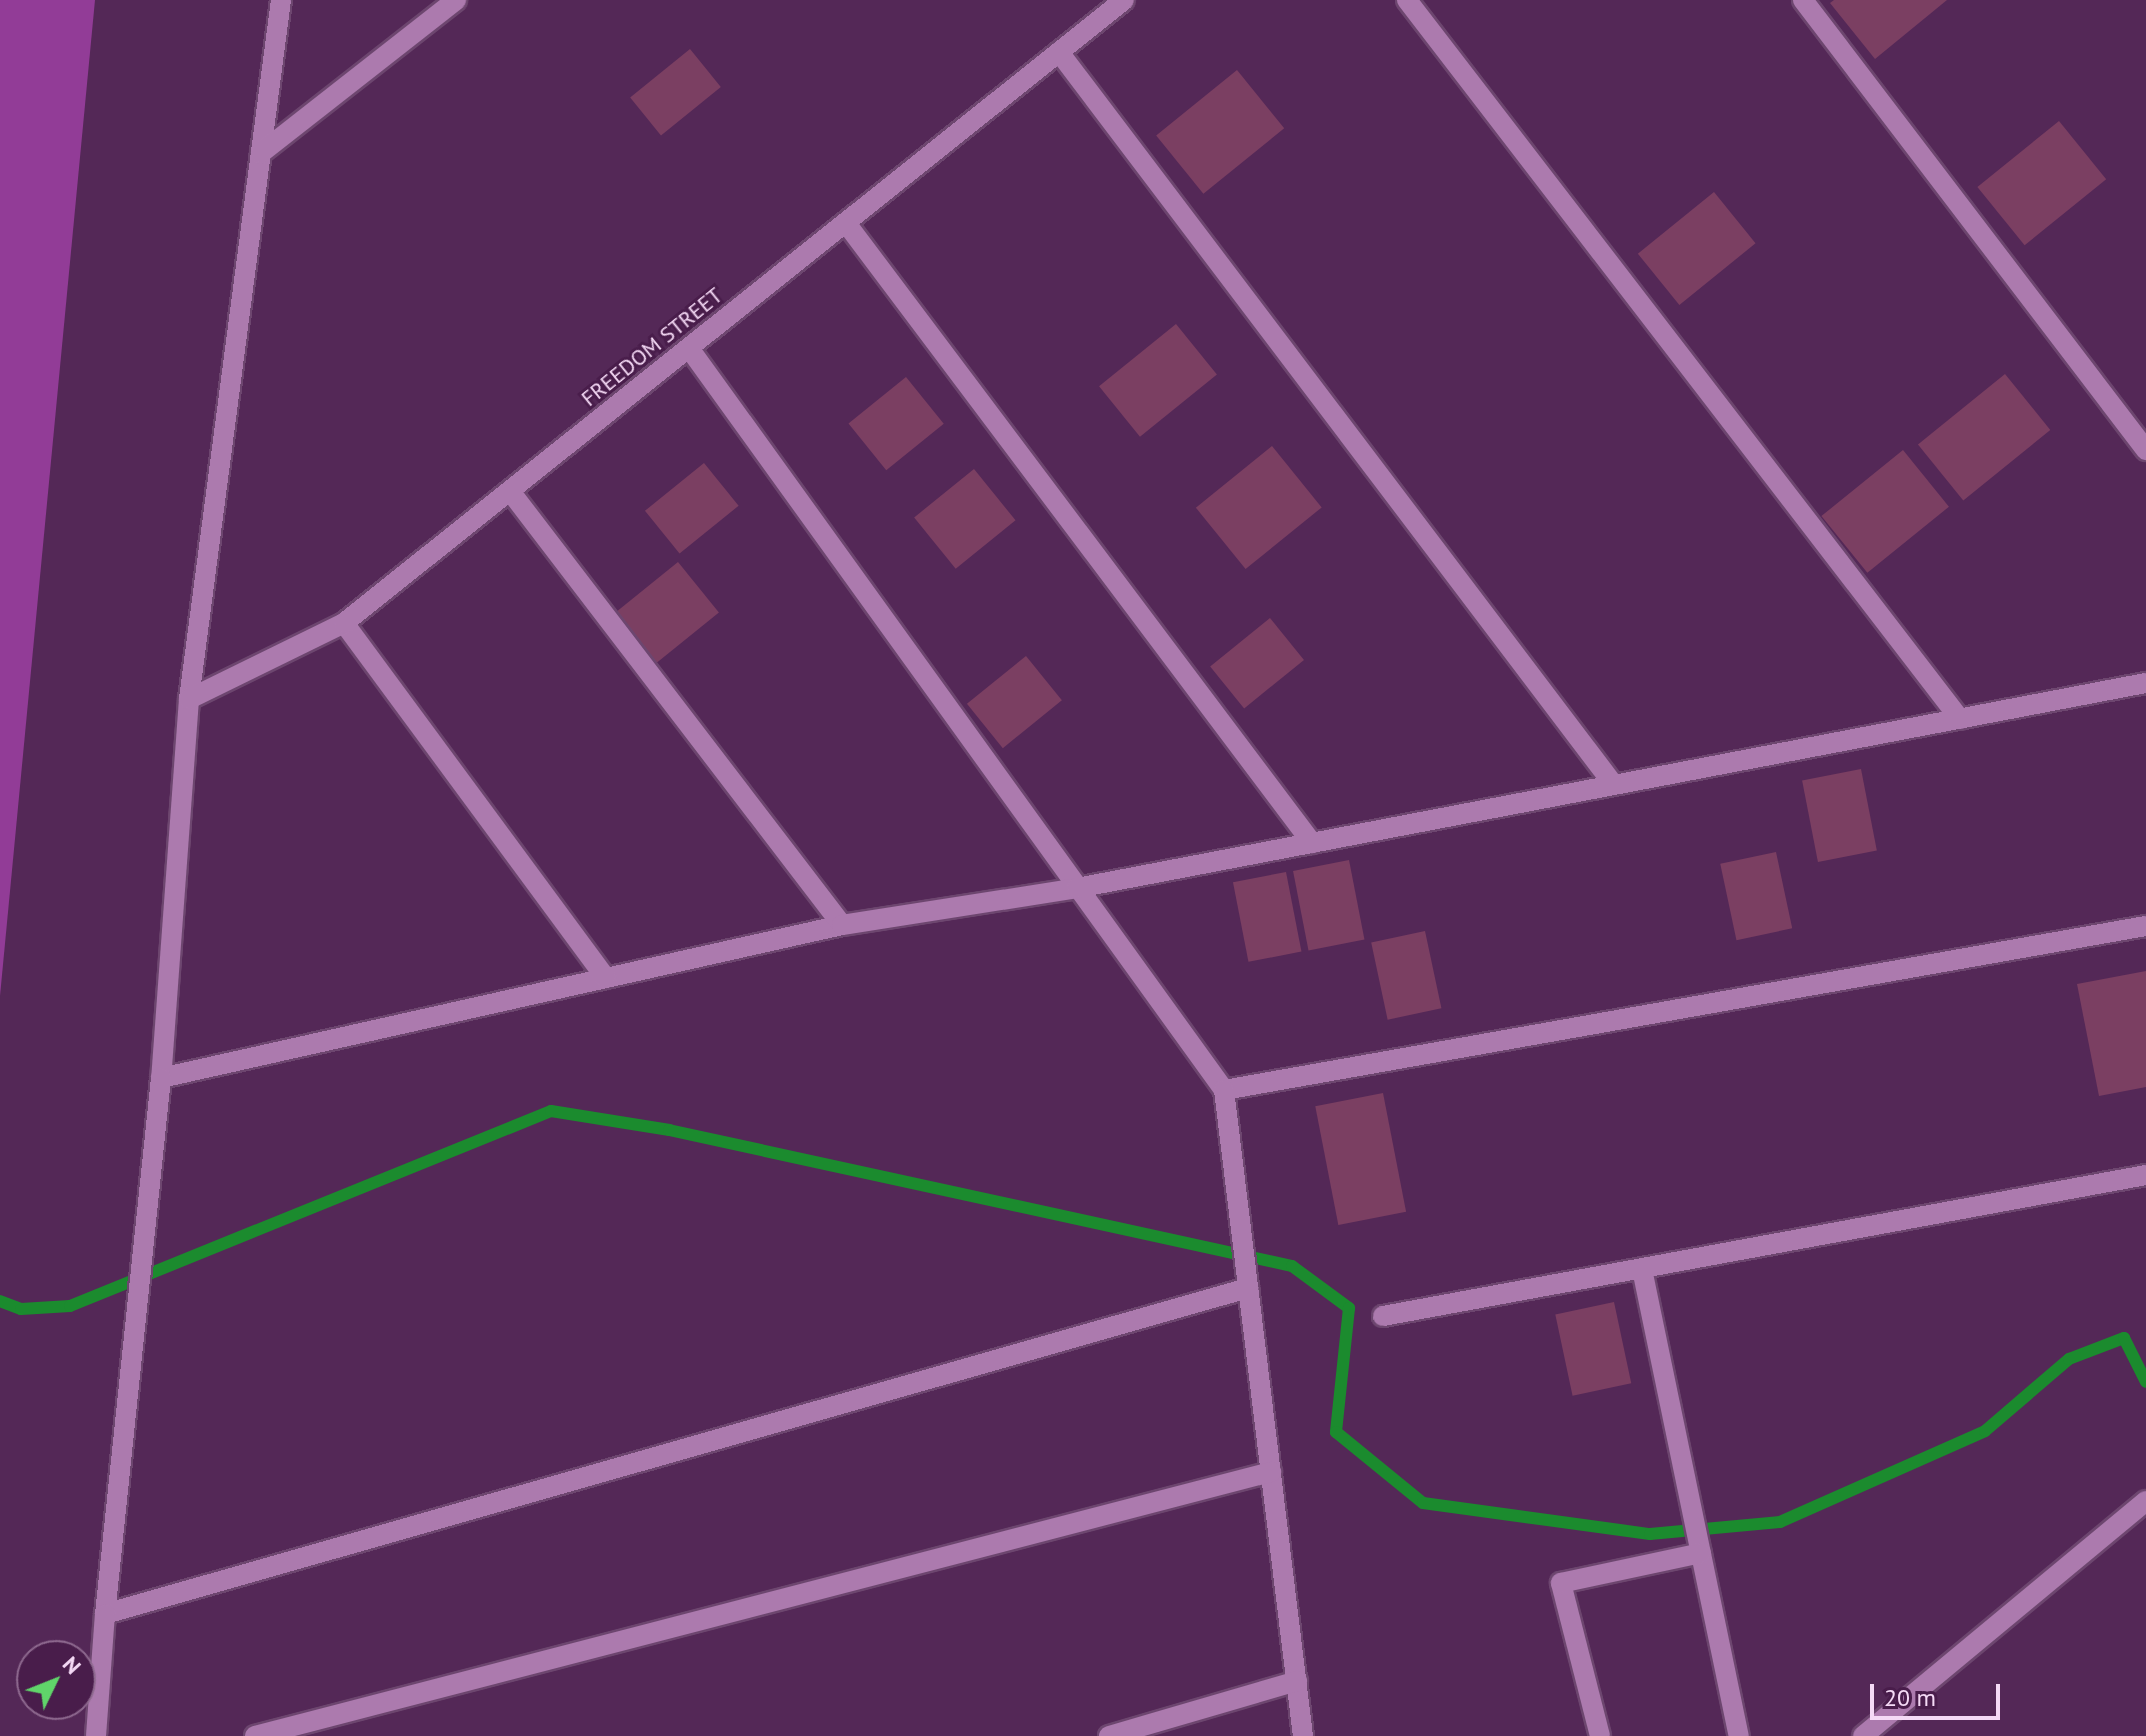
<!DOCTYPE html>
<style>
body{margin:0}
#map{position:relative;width:2146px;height:1736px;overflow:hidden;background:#542857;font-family:"PT Sans",sans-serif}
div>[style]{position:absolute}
.forest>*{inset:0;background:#923c97}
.stream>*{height:12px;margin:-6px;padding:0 6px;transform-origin:6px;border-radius:6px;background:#1b8b2e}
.building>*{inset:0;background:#7b3f62;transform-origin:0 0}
.roads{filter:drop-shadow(2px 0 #6d466f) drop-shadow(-2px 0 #6d466f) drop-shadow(0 2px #6d466f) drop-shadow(0 -2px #6d466f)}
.minor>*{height:20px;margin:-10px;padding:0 10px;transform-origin:10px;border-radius:10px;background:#ac7aae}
.tertiary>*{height:20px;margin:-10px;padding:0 10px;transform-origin:10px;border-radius:10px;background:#ac7aae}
span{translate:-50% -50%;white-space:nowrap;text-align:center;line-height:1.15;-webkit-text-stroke:6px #491d4b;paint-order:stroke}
.street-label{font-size:22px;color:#f5daf6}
.north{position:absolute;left:16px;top:1640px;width:80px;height:80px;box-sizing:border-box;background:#491d4b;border:2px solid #8e698f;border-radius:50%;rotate:47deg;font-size:22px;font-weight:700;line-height:32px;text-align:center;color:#f5daf6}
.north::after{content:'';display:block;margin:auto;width:28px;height:36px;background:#60d56a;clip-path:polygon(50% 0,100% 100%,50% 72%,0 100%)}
.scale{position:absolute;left:1870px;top:1684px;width:130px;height:36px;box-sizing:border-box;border:4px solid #f5daf6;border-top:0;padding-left:10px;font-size:24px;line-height:28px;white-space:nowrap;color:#f5daf6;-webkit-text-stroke:6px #491d4b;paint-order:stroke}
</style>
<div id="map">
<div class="forest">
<div style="clip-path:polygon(0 0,95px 0,0 996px)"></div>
</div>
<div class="stream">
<div style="left:0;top:1301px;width:22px;rotate:21deg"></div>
<div style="left:21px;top:1309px;width:49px;rotate:-3.5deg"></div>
<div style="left:70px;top:1306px;width:519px;rotate:-22.07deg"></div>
<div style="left:551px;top:1111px;width:120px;rotate:9.1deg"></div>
<div style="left:669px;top:1130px;width:638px;rotate:12.31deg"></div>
<div style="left:1292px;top:1266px;width:71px;rotate:36.4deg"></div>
<div style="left:1349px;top:1308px;width:125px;rotate:96deg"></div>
<div style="left:1336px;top:1432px;width:112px;rotate:39.2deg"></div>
<div style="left:1423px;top:1503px;width:229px;rotate:7.8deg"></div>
<div style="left:1650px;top:1534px;width:131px;rotate:-5.3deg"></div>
<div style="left:1780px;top:1522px;width:224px;rotate:-23.9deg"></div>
<div style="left:1985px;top:1431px;width:111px;rotate:-40.6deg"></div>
<div style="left:2069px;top:1359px;width:59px;rotate:-20.9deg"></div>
<div style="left:2124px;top:1338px;width:49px;rotate:63.4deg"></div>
</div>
<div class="building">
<div style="clip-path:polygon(1834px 0,1947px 0,1875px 59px,1830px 3px)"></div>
<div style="left:690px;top:49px;width:49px;height:77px;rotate:51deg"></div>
<div style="left:1237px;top:70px;width:75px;height:104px;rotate:51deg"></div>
<div style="left:2059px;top:121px;width:75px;height:105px;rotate:51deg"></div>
<div style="left:1714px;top:192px;width:66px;height:98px;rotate:51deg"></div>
<div style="left:1176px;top:324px;width:65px;height:99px;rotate:51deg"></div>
<div style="left:2005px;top:374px;width:72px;height:112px;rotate:51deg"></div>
<div style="left:906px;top:377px;width:60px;height:74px;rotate:51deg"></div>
<div style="left:1272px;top:446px;width:79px;height:98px;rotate:51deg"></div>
<div style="left:1903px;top:450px;width:73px;height:105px;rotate:51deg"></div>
<div style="left:704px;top:463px;width:55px;height:76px;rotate:51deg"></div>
<div style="left:974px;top:469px;width:66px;height:77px;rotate:51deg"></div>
<div style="left:678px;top:562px;width:65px;height:82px;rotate:51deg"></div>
<div style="left:1270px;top:618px;width:54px;height:77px;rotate:51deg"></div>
<div style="left:1026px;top:656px;width:57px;height:76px;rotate:51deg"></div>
<div style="left:1861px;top:769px;width:83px;height:60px;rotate:79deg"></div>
<div style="left:1776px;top:852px;width:78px;height:57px;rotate:78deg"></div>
<div style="left:1349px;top:860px;width:81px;height:57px;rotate:79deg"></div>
<div style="left:1286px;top:872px;width:81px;height:54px;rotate:79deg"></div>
<div style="left:1425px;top:931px;width:79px;height:55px;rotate:78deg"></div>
<div style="clip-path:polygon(2146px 971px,2146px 1087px,2099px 1096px,2077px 984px)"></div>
<div style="left:1383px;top:1093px;width:121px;height:69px;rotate:79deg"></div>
<div style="left:1614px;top:1302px;width:83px;height:60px;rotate:78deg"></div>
</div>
<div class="roads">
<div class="minor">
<div style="left:281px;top:0;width:705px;rotate:97.5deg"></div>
<div style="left:189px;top:699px;width:380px;rotate:94.2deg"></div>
<div style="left:161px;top:1078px;width:698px;rotate:-12.66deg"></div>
<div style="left:1407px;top:0;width:907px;rotate:52.44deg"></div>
<div style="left:1803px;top:0;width:566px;rotate:52.68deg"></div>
<div style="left:1059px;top:52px;width:919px;rotate:52.87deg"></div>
<div style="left:261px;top:153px;width:248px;rotate:-38.1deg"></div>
<div style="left:846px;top:223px;width:776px;rotate:53.07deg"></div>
<div style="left:689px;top:348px;width:915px;rotate:54.21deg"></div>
<div style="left:1224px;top:1090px;width:936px;rotate:-10.09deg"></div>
<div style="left:510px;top:491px;width:546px;rotate:52.58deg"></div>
<div style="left:842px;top:925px;width:238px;rotate:-8.9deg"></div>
<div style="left:1077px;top:888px;width:1088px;rotate:-10.86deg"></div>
<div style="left:344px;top:623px;width:441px;rotate:53.6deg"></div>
<div style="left:161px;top:1078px;width:539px;rotate:95.96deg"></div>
<div style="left:105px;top:1614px;width:1189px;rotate:-15.92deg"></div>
<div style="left:1224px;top:1090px;width:651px;rotate:83.03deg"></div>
<div style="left:1642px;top:1269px;width:477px;rotate:78.3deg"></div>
<div style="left:1383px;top:1316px;width:776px;rotate:-10.47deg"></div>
<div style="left:96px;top:1736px;width:122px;rotate:-85.8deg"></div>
<div style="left:255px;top:1736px;width:1050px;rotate:-14.57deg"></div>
<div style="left:1109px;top:1736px;width:196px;rotate:-16.3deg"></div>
<div style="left:1600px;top:1736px;width:158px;rotate:-104.3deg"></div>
<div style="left:1561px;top:1583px;width:143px;rotate:-12.1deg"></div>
<div style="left:1863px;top:1736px;width:368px;rotate:-39.7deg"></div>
</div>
<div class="tertiary">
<div style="left:189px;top:699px;width:173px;rotate:-26.1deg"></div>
<div style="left:344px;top:623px;width:998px;rotate:-38.61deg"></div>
</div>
</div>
<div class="street-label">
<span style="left:652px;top:347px;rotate:-39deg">FREEDOM STREET</span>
</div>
<div class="north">N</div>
<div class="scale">20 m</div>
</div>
